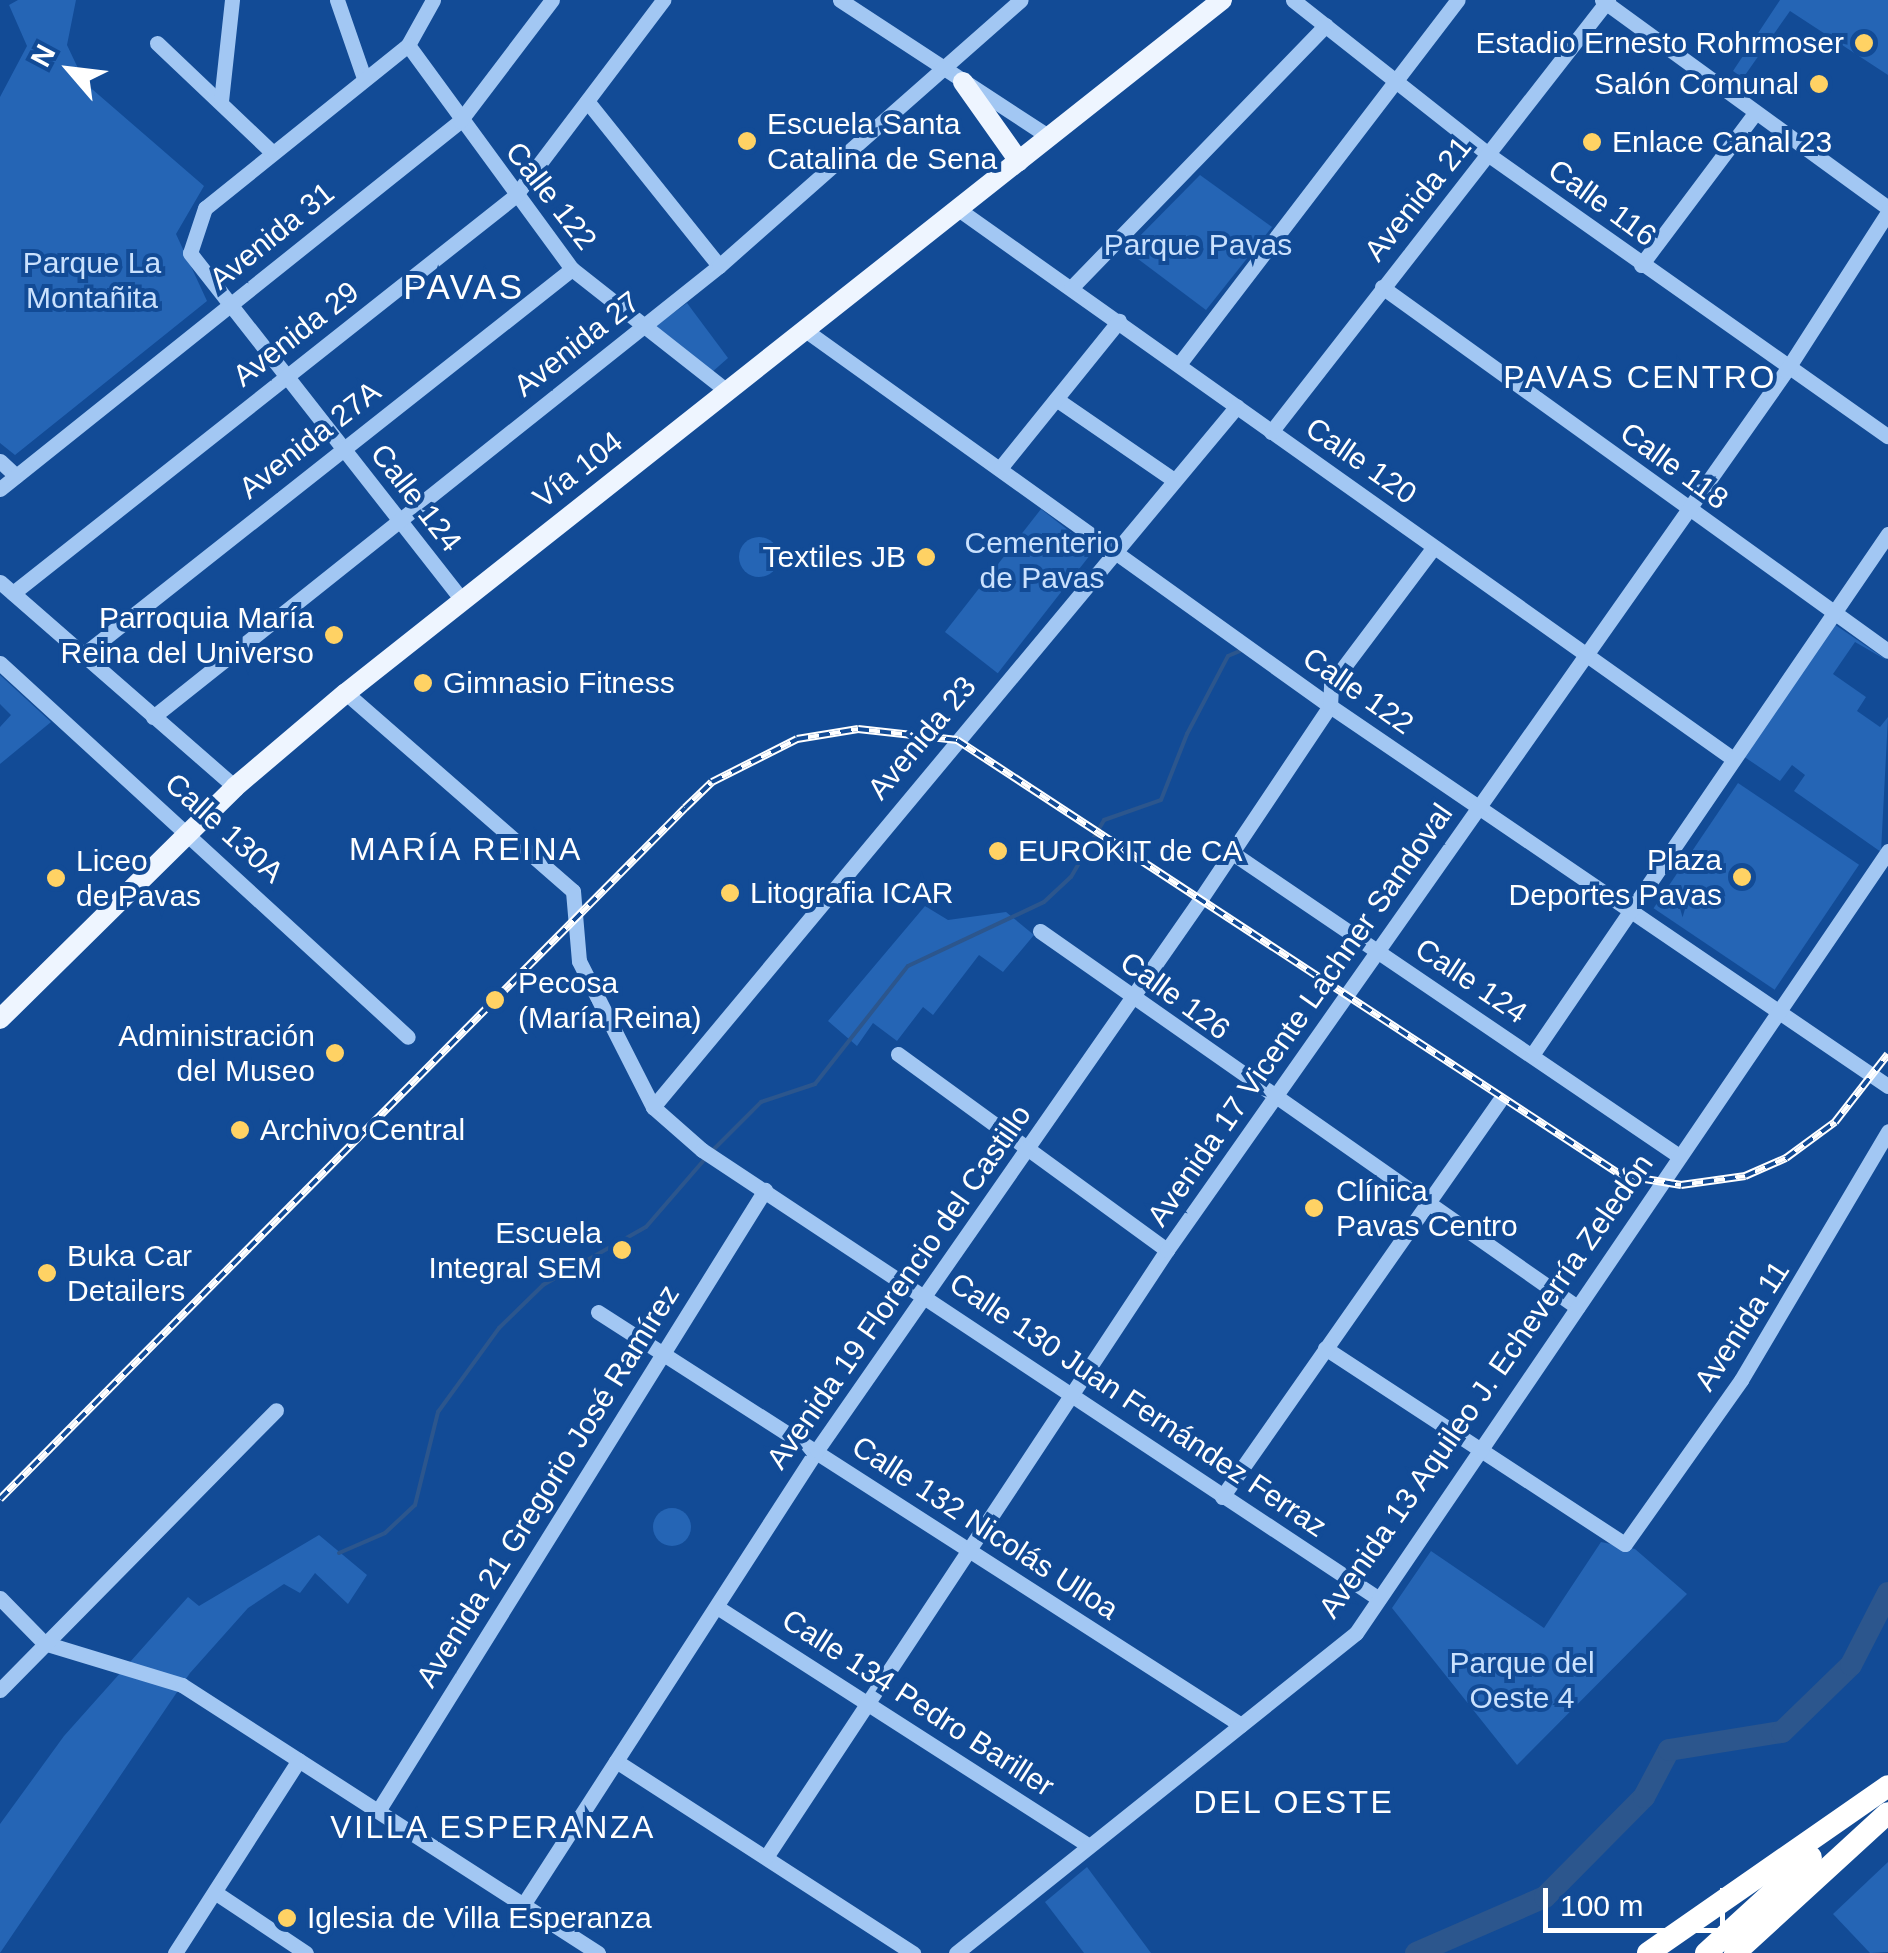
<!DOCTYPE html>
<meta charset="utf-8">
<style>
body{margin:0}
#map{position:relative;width:1888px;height:1953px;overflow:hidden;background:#124b96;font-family:Helvetica,sans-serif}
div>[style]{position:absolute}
.green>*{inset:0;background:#2565b5;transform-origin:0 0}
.round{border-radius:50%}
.stream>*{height:4px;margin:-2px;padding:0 2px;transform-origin:2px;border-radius:2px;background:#2c568d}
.river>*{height:22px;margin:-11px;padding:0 11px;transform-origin:11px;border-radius:11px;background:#2c568d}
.minor>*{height:15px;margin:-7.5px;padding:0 7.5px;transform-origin:7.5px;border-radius:7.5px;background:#a2c7f3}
.major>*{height:20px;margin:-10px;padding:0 10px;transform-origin:10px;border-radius:10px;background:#eef5ff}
.highway>*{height:22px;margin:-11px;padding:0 11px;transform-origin:11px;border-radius:11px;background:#fff}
.rail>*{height:8px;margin-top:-4px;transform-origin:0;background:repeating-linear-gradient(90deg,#124b96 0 11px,#fff 0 22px);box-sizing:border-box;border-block:2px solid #fff}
.dots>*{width:28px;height:28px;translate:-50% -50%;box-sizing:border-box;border:5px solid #124b96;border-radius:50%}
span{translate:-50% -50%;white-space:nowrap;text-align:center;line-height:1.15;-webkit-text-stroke:8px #124b96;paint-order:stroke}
.poi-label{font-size:30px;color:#fff}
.right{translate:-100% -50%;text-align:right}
.left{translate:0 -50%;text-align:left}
.street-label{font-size:30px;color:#fff}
.park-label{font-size:30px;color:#cae1fd}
.neighbourhood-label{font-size:32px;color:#fff;letter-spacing:2.5px}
.quarter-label{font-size:35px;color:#fff;letter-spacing:2.5px}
.north{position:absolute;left:20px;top:20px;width:100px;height:100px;-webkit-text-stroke:8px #124b96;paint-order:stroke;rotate:298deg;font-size:28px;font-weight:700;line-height:40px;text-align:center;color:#fff}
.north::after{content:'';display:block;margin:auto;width:35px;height:45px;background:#fff;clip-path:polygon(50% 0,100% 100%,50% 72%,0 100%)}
.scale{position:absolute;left:1543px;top:1888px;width:182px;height:45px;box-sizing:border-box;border:5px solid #fff;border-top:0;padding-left:12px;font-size:30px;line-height:35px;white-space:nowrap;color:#fff;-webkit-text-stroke:8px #124b96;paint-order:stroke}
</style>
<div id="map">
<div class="green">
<div style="clip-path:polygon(18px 0,76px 0,67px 45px,85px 83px,204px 186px,176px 234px,207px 301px,15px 455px,0 443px,0 97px,27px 46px,9px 5px)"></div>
<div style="clip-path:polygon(1780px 0,1888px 0,1888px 75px,1790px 11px,1743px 78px,1733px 71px)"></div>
<div style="clip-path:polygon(1200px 175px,1272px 227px,1206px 310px,1126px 250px)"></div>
<div style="clip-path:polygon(687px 303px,728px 358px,711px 373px,654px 327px)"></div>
<div style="left:1041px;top:509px;width:67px;height:156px;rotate:38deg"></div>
<div class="round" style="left:739px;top:537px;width:40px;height:40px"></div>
<div style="clip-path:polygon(1834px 624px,1888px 661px,1855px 642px,1833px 674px,1866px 697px,1857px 711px,1880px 727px,1888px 717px,1881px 852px,1794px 791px,1805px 775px,1792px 765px,1780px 781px,1743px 756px)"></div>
<div style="clip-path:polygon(0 675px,51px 722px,0 764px,0 727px,11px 715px,0 704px)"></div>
<div style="left:1738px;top:783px;width:146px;height:151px;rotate:34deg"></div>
<div style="clip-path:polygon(925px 906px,948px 920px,1006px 912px,1034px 935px,1003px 972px,979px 955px,933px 1015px,923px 1007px,897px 1041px,873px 1023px,857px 1046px,828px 1021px)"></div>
<div class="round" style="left:653px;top:1508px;width:38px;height:38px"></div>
<div style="clip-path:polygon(319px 1535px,367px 1575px,348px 1604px,315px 1573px,300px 1593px,284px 1584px,248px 1608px,190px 1673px,0 1953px,0 1824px,64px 1736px,188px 1597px,199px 1606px)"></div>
<div style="clip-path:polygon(1601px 1542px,1635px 1549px,1687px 1594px,1517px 1765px,1392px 1608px,1431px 1551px,1544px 1628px)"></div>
<div style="clip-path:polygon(1888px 1862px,1888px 1952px,1870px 1953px,1833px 1914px)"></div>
<div style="clip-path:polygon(1087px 1867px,1151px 1953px,1084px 1953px,1045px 1902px)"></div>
</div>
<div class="stream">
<div style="left:711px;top:1152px;width:71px;rotate:-45deg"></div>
<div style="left:761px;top:1102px;width:57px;rotate:-18.4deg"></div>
<div style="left:815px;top:1084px;width:150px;rotate:-51.8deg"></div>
<div style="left:908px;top:966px;width:150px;rotate:-25.2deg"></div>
<div style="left:1044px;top:902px;width:37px;rotate:-43deg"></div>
<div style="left:1071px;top:877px;width:66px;rotate:-59.9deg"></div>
<div style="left:1104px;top:820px;width:60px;rotate:-19.3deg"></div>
<div style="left:1161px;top:800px;width:71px;rotate:-68.5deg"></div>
<div style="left:1187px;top:734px;width:88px;rotate:-62.3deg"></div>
<div style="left:1228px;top:656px;width:13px;rotate:-23deg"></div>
<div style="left:339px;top:1553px;width:50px;rotate:-23.5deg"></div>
<div style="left:385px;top:1533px;width:41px;rotate:-43deg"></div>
<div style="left:415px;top:1505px;width:96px;rotate:-76.1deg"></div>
<div style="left:438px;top:1412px;width:104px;rotate:-54deg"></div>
<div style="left:499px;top:1328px;width:62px;rotate:-44.3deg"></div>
<div style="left:543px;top:1285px;width:118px;rotate:-29.4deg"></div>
<div style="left:646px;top:1227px;width:90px;rotate:-49.1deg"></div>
</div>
<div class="river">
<div style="left:1416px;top:1953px;width:141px;rotate:-23.5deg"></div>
<div style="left:1545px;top:1897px;width:141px;rotate:-45.3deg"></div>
<div style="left:1644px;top:1797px;width:53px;rotate:-62deg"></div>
<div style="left:1669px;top:1750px;width:114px;rotate:-9.1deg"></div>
<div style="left:1782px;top:1732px;width:96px;rotate:-44.2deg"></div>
<div style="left:1851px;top:1665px;width:81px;rotate:-62.8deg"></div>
</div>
<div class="minor">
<div style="left:337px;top:0;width:83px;rotate:70.9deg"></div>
<div style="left:433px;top:0;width:51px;rotate:119.1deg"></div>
<div style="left:408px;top:45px;width:260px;rotate:141.2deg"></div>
<div style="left:205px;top:208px;width:47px;rotate:108.4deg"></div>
<div style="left:190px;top:253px;width:441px;rotate:51.9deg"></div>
<div style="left:840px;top:0;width:250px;rotate:33.2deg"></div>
<div style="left:1293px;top:0;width:250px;rotate:38.3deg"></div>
<div style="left:1489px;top:155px;width:488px;rotate:35.2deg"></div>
<div style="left:1602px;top:0;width:354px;rotate:36deg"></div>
<div style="left:157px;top:43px;width:157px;rotate:43.5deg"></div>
<div style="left:408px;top:45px;width:278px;rotate:53.8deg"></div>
<div style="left:572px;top:269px;width:197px;rotate:38.2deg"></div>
<div style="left:221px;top:101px;width:102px;rotate:-83.8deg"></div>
<div style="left:587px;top:101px;width:211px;rotate:51.3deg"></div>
<div style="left:958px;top:209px;width:949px;rotate:35.35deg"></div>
<div style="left:1641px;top:265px;width:190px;rotate:-53.1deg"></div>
<div style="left:1382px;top:287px;width:623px;rotate:35.73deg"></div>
<div style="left:1071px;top:288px;width:366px;rotate:-45.9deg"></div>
<div style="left:805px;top:330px;width:646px;rotate:35.61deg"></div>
<div style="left:1330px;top:706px;width:675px;rotate:34.26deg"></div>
<div style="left:1180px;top:363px;width:457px;rotate:-52.6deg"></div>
<div style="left:1056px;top:399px;width:143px;rotate:34.5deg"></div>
<div style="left:1271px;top:432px;width:548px;rotate:-52.04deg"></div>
<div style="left:0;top:461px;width:22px;rotate:43deg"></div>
<div style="left:1001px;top:467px;width:188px;rotate:-51.1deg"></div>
<div style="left:0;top:489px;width:589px;rotate:-38.66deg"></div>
<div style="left:460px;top:121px;width:152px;rotate:-52.8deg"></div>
<div style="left:0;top:582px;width:312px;rotate:41.1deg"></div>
<div style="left:13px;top:593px;width:640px;rotate:-38.34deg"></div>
<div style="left:515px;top:196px;width:246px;rotate:-52.9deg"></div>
<div style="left:83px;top:655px;width:623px;rotate:-38.29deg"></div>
<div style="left:0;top:663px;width:553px;rotate:42.51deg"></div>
<div style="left:346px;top:693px;width:301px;rotate:41.1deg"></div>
<div style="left:573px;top:891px;width:70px;rotate:85.1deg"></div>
<div style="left:579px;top:961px;width:164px;rotate:63.1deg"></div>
<div style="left:653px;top:1107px;width:65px;rotate:41.3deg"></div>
<div style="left:702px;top:1150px;width:812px;rotate:33.55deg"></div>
<div style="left:153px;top:717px;width:724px;rotate:-38.55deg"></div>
<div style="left:719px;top:266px;width:402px;rotate:-41.4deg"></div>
<div style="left:1231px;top:852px;width:541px;rotate:34.16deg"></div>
<div style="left:1040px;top:931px;width:656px;rotate:35deg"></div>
<div style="left:898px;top:1054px;width:333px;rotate:36.1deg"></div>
<div style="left:1532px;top:1055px;width:631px;rotate:-55.66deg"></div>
<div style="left:653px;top:1107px;width:912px;rotate:-50.2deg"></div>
<div style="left:598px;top:1312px;width:764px;rotate:32.71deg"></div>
<div style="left:1325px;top:1348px;width:358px;rotate:33.2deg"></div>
<div style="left:1625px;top:1544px;width:201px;rotate:-54.7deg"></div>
<div style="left:1741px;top:1380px;width:289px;rotate:-59.4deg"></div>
<div style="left:1222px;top:1497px;width:483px;rotate:-55deg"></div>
<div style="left:0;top:1598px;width:63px;rotate:45.6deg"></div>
<div style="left:44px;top:1643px;width:144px;rotate:16.9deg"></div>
<div style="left:182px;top:1685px;width:495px;rotate:32.8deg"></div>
<div style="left:717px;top:1607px;width:442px;rotate:32.7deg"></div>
<div style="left:0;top:1690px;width:393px;rotate:-45.4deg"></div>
<div style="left:616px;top:1761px;width:354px;rotate:32.9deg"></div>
<div style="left:378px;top:1811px;width:732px;rotate:-58.07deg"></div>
<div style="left:766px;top:1857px;width:727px;rotate:-56.55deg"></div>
<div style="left:1167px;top:1250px;width:1075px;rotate:-54.85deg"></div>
<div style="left:1786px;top:371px;width:189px;rotate:-57.3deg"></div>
<div style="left:216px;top:1893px;width:108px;rotate:33.7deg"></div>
<div style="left:523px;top:1905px;width:542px;rotate:-57.13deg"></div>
<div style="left:817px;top:1450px;width:674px;rotate:-55.15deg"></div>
<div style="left:1202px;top:897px;width:230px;rotate:-56.2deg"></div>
<div style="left:1330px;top:706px;width:22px;rotate:-87deg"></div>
<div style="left:1331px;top:684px;width:171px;rotate:-53.1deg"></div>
<div style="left:175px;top:1953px;width:229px;rotate:-57.3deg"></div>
<div style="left:956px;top:1953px;width:512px;rotate:-38.66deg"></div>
<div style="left:1356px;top:1633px;width:946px;rotate:-55.77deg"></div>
</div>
<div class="major">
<div style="left:963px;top:82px;width:97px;rotate:54.7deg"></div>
<div style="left:0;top:1019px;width:330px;rotate:-44.6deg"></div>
<div style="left:235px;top:787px;width:145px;rotate:-40.3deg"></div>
<div style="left:346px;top:693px;width:1117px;rotate:-38.35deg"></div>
</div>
<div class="highway">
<div style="left:1648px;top:1953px;width:292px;rotate:-34.8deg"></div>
<div style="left:1706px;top:1953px;width:142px;rotate:-42.4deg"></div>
<div style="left:1735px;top:1953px;width:207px;rotate:-42.5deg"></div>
</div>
<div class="rail">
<div style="left:0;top:1499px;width:973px;rotate:-45.25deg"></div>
<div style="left:685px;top:808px;width:37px;rotate:-44deg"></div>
<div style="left:712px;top:782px;width:95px;rotate:-26.8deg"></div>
<div style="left:797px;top:739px;width:62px;rotate:-9.3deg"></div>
<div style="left:858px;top:729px;width:100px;rotate:6.3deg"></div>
<div style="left:957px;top:740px;width:794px;rotate:33.23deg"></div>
<div style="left:1621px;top:1175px;width:61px;rotate:9.5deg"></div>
<div style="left:1681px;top:1185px;width:65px;rotate:-8deg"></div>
<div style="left:1745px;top:1176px;width:45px;rotate:-23.7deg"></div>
<div style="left:1786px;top:1158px;width:61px;rotate:-36.3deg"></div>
<div style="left:1835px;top:1122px;width:86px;rotate:-52.1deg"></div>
</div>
<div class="dots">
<div style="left:1864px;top:43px;background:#ffd264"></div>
<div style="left:1819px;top:84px;background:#ffd264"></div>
<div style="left:747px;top:141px;background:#ffd264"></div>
<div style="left:1592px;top:142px;background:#ffd264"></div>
<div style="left:926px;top:557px;background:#ffd264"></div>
<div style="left:334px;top:635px;background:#ffd264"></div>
<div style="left:423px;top:683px;background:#ffd264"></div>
<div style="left:998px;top:851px;background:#ffd264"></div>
<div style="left:1742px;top:877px;background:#ffd264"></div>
<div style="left:56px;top:878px;background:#ffd264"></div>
<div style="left:730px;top:893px;background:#ffd264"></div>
<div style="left:495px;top:1000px;background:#ffd264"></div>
<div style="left:335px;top:1053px;background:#ffd264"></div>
<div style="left:240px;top:1130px;background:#ffd264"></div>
<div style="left:1314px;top:1208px;background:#ffd264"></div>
<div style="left:622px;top:1250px;background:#ffd264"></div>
<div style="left:47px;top:1273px;background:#ffd264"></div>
<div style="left:287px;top:1918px;background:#ffd264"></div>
</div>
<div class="poi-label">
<span class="right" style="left:1844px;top:43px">Estadio Ernesto Rohrmoser</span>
<span class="right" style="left:1799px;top:84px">Salón Comunal</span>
<span class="left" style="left:767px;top:141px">Escuela Santa<br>Catalina de Sena</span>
<span class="left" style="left:1612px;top:142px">Enlace Canal 23</span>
<span class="right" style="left:906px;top:557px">Textiles JB</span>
<span class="right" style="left:314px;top:635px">Parroquia María<br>Reina del Universo</span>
<span class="left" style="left:443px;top:683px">Gimnasio Fitness</span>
<span class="left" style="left:1018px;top:851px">EUROKIT de CA</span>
<span class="right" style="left:1722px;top:877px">Plaza<br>Deportes Pavas</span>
<span class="left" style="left:76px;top:878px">Liceo<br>de Pavas</span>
<span class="left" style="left:750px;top:893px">Litografia ICAR</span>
<span class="left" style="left:518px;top:1000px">Pecosa<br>(María Reina)</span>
<span class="right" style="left:315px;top:1053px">Administración<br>del Museo</span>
<span class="left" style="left:260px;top:1130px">Archivo Central</span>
<span class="left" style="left:1336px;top:1208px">Clínica<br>Pavas Centro</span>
<span class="right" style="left:602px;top:1250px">Escuela<br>Integral SEM</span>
<span class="left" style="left:67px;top:1273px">Buka Car<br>Detailers</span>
<span class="left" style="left:307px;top:1918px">Iglesia de Villa Esperanza</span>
</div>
<div class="street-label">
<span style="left:551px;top:196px;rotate:52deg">Calle 122</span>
<span style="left:1418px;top:199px;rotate:-51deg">Avenida 21</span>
<span style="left:1602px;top:203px;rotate:36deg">Calle 116</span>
<span style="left:272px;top:236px;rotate:-39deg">Avenida 31</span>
<span style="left:296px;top:334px;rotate:-38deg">Avenida 29</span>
<span style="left:577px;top:344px;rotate:-38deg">Avenida 27</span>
<span style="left:310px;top:440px;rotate:-38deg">Avenida 27A</span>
<span style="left:1361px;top:461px;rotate:35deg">Calle 120</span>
<span style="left:1674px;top:466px;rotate:36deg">Calle 118</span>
<span style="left:578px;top:470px;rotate:-38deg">Vía 104</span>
<span style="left:416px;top:498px;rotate:52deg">Calle 124</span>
<span style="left:1358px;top:691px;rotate:35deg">Calle 122</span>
<span style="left:922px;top:738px;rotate:-50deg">Avenida 23</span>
<span style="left:224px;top:828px;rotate:42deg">Calle 130A</span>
<span style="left:1471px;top:981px;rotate:34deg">Calle 124</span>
<span style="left:1175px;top:996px;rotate:36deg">Calle 126</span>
<span style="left:1300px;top:1015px;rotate:-55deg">Avenida 17 Vicente Lachner Sandoval</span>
<span style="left:899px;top:1287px;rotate:-55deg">Avenida 19 Florencio del Castillo</span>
<span style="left:1742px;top:1326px;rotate:-57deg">Avenida 11</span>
<span style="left:1486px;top:1386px;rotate:-55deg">Avenida 13 Aquileo J. Echeverría Zeledón</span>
<span style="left:1138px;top:1405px;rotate:34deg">Calle 130 Juan Fernández Ferraz</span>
<span style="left:548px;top:1486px;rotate:-58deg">Avenida 21 Gregorio José Ramírez</span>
<span style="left:985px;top:1528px;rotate:33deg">Calle 132 Nicolás Ulloa</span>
<span style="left:918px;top:1703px;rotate:33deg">Calle 134 Pedro Bariller</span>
</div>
<div class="park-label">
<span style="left:1198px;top:245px">Parque Pavas</span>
<span style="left:92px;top:280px">Parque La<br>Montañita</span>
<span style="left:1042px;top:560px">Cementerio<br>de Pavas</span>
<span style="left:1522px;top:1680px">Parque del<br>Oeste 4</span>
</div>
<div class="neighbourhood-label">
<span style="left:1640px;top:377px">PAVAS CENTRO</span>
<span style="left:466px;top:849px">MARÍA REINA</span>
<span style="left:1294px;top:1802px">DEL OESTE</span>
<span style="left:493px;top:1827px">VILLA ESPERANZA</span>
</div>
<div class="quarter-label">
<span style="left:464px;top:287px">PAVAS</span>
</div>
<div class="north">N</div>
<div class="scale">100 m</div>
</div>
